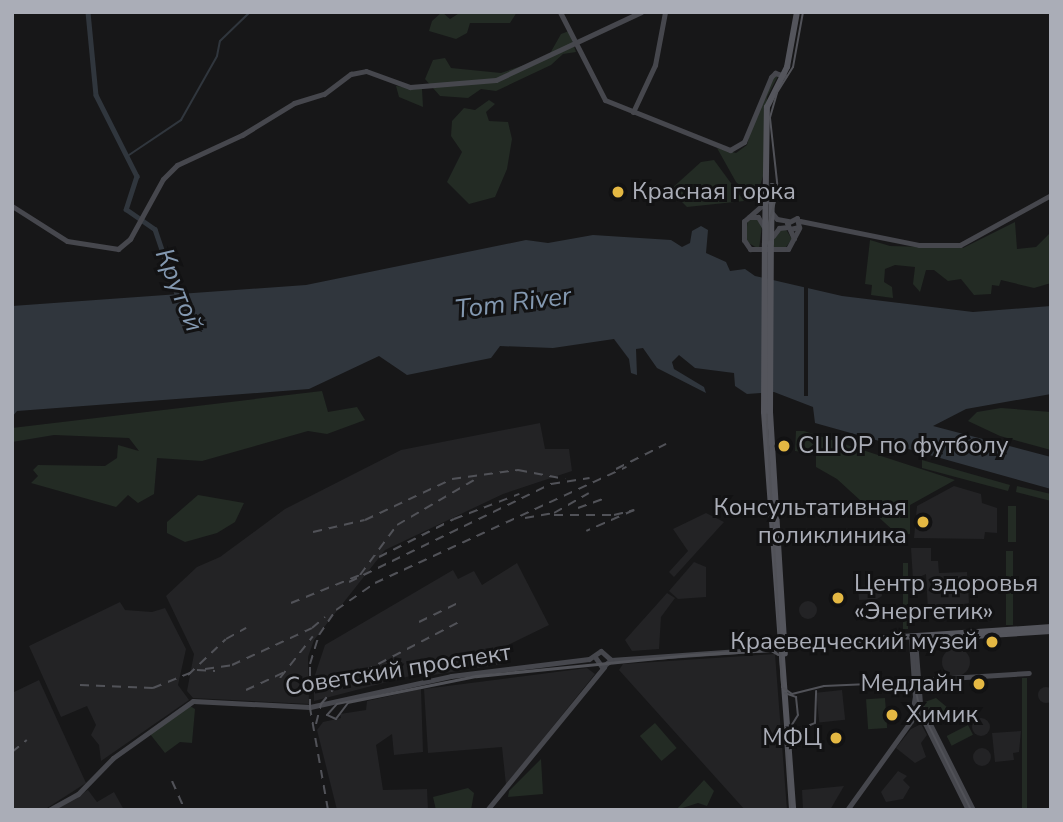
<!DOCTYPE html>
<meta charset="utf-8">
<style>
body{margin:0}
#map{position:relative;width:1063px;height:822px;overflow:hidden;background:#171718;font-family:"Nunito Sans",sans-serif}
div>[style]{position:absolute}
.built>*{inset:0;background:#232325;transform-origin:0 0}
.round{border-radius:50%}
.green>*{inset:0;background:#232b24;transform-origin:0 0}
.water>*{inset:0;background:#30363d}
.pier>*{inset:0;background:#171718;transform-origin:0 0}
.stream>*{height:2px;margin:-1px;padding:0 1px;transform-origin:1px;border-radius:1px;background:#30363d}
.river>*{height:4.5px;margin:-2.25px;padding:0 2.25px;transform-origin:2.25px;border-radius:2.25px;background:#30363d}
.secondary>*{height:5px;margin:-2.5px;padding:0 2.5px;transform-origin:2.5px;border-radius:2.5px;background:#46474d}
.primary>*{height:6px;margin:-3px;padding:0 3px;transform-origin:3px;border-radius:3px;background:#54555c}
.tram>*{height:2px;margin:-1px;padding:0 1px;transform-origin:1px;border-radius:1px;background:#515258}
.rail>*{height:2px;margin-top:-1px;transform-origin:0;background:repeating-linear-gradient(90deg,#515258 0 9px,transparent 0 16px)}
.primary-bridge>*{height:6px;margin:-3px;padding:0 3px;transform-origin:3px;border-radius:3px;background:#54555c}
.dots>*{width:19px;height:19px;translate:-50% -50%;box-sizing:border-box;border:4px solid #121213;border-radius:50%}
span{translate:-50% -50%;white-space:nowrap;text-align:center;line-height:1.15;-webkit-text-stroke:6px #121213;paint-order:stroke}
.poi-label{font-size:24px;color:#aaadb7}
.left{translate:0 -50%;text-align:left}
.right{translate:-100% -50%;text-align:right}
.street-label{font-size:24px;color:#aaadb7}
.water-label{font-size:26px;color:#8398b0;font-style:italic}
.frame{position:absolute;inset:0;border:14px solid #aaadb7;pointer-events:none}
</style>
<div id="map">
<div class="built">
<div style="clip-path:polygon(540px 423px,545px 449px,569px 449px,572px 471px,503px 494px,385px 550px,314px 640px,308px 657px,309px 704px,193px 698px,187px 691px,194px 654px,166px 596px,197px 567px,220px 557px,285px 509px,401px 450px)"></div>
<div style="clip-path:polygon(954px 486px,981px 494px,982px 503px,997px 508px,997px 533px,985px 532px,984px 539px,914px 538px,917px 506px)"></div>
<div style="clip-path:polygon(706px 513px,724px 522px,674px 577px,669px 572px,688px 551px,673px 529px)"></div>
<div style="clip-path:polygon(911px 548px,931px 548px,931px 561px,938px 561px,939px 573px,967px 572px,969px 603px,928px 611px,926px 574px,913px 580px)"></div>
<div style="clip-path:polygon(694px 562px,706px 567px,706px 597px,678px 599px,669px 591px)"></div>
<div style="clip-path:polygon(517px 563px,549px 625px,500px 649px,503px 664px,420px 677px,418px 674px,314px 701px,314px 678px,325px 645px,453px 570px,458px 579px,474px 571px,482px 585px)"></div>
<div style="clip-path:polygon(881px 585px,882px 596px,877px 599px,859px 600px,858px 586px)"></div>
<div style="clip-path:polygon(667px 593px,675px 598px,661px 617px,659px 649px,632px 651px,625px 640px)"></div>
<div class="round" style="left:799px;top:601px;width:18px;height:18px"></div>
<div style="clip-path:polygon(120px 602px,125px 610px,152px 612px,165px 608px,186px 649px,178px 685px,189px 700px,101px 761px,99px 745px,91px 735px,96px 725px,87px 706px,61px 717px,29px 646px)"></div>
<div class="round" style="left:942px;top:648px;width:28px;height:28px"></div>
<div style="clip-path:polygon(775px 654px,787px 810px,745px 810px,619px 670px,623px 664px)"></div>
<div style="clip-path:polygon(587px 668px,595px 674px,506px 785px,502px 747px,428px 753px,424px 689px)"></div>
<div style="clip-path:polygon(39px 680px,86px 783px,44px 810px,12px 810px,12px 693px)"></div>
<div class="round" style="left:1038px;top:687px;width:16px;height:16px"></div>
<div style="clip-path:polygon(421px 689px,423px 752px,394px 755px,392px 734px,376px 745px,383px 790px,427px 789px,428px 810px,337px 810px,317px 730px,323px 722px,341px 718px,340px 714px,366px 710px,367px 701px)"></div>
<div style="left:842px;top:690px;width:30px;height:26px;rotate:84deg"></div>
<div class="round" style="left:972px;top:718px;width:18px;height:18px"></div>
<div style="clip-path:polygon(921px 724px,927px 735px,921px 743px,926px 757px,915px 763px,896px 748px,911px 729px)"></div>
<div style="clip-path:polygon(1021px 731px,1019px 752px,1013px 753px,1014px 760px,995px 762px,992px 733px)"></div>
<div class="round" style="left:973px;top:748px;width:18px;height:18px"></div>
<div style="clip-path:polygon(898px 771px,907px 776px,903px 780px,910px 787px,903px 799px,886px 802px,881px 792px)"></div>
<div style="clip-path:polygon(844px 786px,830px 810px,803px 810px,802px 790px)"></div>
<div style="clip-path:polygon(88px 790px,97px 802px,114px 792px,124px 810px,56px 810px)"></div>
</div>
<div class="green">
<div style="clip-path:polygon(442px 12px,450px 19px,461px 12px,517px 12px,510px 23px,470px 23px,467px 33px,456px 39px,429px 31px,432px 21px)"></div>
<div style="clip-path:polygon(569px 31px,576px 52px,563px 54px,551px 65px,496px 91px,481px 89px,468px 98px,440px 96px,425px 79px,433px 60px,445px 58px,451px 68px,501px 73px,548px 57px,561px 34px)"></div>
<div style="clip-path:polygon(774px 76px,778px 76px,767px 97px,764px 173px,756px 199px,736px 182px,717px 148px,736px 153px,747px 145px,757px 107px)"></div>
<div style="clip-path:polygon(396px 86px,422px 89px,423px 107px,399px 97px)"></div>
<div style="clip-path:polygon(489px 100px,495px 104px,486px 112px,489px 121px,508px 122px,512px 139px,507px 169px,495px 197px,469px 204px,447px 182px,462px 152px,451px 136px,452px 121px,464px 108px,475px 110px)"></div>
<div style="clip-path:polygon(714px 160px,744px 201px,687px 207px,670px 190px,701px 162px)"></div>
<div style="clip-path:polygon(757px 217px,762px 226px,759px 249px,745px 241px,748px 219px)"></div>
<div style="clip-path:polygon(1015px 222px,1017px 249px,1036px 247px,1049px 234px,1051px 283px,1034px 288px,1001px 280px,999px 286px,992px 285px,991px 294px,974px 295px,961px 279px,948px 281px,934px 270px,926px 270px,920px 292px,913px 284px,915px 267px,895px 265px,885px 269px,884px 282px,892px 287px,893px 298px,871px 295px,872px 285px,865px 284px,870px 240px,890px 246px,963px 248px)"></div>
<div style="clip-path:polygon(785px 228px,792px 239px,786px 247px,773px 248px,774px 232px)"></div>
<div style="clip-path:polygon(322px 391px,328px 412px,357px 407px,365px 420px,327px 434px,308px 431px,202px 461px,157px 458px,154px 494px,138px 503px,128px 495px,116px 507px,31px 483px,38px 476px,33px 470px,38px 465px,105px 466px,117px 458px,118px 445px,139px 451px,129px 438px,54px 435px,12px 442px,12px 428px)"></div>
<div style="clip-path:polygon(1001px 408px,1051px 412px,1051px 450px,1000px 436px,968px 421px,977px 412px)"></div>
<div style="clip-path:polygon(796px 431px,804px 431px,955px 480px,910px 505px,910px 534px,897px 534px,837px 479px,816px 467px,816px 454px,795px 451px)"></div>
<div style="clip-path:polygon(922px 460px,1010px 485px,1008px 491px,922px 468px)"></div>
<div style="clip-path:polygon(1017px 486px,1051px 494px,1051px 501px,1016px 492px)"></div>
<div style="clip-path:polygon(198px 495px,244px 503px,235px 522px,217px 533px,185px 542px,167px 533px,167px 522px)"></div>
<div style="left:1008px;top:506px;width:8px;height:36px"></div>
<div style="left:1006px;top:551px;width:7px;height:74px"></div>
<div style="left:903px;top:563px;width:5px;height:66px"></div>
<div style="left:1022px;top:678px;width:5px;height:132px"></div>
<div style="left:885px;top:698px;width:30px;height:19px;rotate:86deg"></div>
<div style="clip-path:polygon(936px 698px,948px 708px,954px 714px,940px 720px,929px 717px,922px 703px)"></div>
<div style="clip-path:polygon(190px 706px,195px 709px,192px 743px,180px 742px,165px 753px,150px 734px)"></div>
<div style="left:655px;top:723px;width:33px;height:20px;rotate:49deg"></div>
<div style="left:968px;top:725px;width:11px;height:24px;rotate:63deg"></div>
<div style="clip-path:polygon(541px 759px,543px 794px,508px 797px,509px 791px)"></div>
<div style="clip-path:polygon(704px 780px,714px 791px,707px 806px,698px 803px,676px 810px)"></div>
<div style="clip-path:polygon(468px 788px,474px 793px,471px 810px,436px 810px,433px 797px)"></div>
</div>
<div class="water">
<div style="clip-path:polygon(701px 226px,708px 230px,706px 253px,726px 262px,730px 271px,745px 269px,755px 276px,842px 296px,973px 312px,1051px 306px,1051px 394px,966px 409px,933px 426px,1051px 457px,1051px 489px,815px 423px,813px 407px,774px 392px,747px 394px,735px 386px,734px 373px,695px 368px,679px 355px,672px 362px,674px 369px,704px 387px,706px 393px,657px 368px,643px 348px,636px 349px,637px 375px,631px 373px,629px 359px,614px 339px,553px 348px,500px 346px,491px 358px,407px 375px,379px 356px,309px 389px,17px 411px,12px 417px,12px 306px,306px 285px,526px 240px,548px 243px,593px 235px,671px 240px,682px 247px,690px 243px,692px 231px)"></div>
</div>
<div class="pier">
<div style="left:804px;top:284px;width:4px;height:112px"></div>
</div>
<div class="stream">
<div style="left:129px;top:155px;width:63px;rotate:-33.9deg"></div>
<div style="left:181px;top:120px;width:73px;rotate:-60.6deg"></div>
<div style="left:217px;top:56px;width:15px;rotate:-79deg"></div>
<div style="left:220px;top:41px;width:42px;rotate:-44deg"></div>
</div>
<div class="river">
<div style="left:88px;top:12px;width:83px;rotate:84.5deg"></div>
<div style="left:96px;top:95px;width:91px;rotate:63.2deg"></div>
<div style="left:137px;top:176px;width:35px;rotate:108deg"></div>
<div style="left:126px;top:209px;width:35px;rotate:35deg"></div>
<div style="left:155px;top:229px;width:72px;rotate:71.3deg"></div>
</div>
<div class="secondary">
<div style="left:560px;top:12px;width:99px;rotate:62.9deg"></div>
<div style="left:605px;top:100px;width:135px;rotate:21.8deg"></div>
<div style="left:730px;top:150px;width:16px;rotate:-30deg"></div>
<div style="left:744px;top:142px;width:70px;rotate:-67.4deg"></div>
<div style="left:771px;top:77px;width:6px;rotate:-45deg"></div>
<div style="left:775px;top:73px;width:10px;rotate:17deg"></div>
<div style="left:633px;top:112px;width:52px;rotate:-64.9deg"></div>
<div style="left:655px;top:65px;width:54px;rotate:-79.3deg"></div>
<div style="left:766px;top:202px;width:29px;rotate:139deg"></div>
<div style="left:744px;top:221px;width:19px;rotate:90deg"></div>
<div style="left:744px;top:240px;width:11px;rotate:56deg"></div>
<div style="left:750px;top:249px;width:38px"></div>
<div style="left:788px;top:249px;width:24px;rotate:-62deg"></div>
<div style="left:12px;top:206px;width:65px;rotate:32.5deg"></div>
<div style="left:67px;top:241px;width:52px;rotate:8.9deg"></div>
<div style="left:118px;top:249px;width:16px;rotate:-40deg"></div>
<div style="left:130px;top:239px;width:68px;rotate:-61.2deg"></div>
<div style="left:163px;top:179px;width:20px;rotate:-45deg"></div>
<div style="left:177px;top:165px;width:72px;rotate:-24.8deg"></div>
<div style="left:242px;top:135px;width:61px;rotate:-31.6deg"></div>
<div style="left:294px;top:103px;width:31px;rotate:-17deg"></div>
<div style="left:324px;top:94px;width:34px;rotate:-37deg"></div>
<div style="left:351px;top:74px;width:15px;rotate:-11deg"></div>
<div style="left:366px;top:71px;width:47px;rotate:20deg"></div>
<div style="left:410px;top:87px;width:86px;rotate:-4.7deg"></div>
<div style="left:496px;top:80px;width:160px;rotate:-25.1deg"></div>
<div style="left:771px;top:212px;width:9px;rotate:49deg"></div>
<div style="left:777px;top:219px;width:11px;rotate:10deg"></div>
<div style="left:749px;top:217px;width:9px"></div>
<div style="left:758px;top:217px;width:12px;rotate:59deg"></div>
<div style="left:800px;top:221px;width:121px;rotate:11.4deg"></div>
<div style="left:919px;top:245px;width:41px"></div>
<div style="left:960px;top:245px;width:104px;rotate:-28.8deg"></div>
<div style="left:790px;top:229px;width:9px;rotate:-13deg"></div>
<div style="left:799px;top:227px;width:9px;rotate:-103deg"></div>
<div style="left:797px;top:218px;width:11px;rotate:153deg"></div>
<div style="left:787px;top:223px;width:17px;rotate:66deg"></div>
<div style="left:773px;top:236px;width:10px;rotate:-53deg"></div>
<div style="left:779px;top:228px;width:9px;rotate:-6deg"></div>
<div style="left:915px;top:640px;width:64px;rotate:85.5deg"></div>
<div style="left:920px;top:704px;width:119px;rotate:63.4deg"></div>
<div style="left:611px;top:660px;width:170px;rotate:-4deg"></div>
<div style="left:917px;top:680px;width:112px;rotate:-3.6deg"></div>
<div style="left:193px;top:701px;width:117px;rotate:2.9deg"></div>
<div style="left:310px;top:707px;width:144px;rotate:-12.4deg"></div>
<div style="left:451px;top:676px;width:139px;rotate:-7deg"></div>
<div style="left:589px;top:659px;width:14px;rotate:-34deg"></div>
<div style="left:601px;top:651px;width:13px;rotate:42deg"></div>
<div style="left:611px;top:660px;width:11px;rotate:142deg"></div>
<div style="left:602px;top:667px;width:12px;rotate:-125deg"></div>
<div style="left:915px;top:703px;width:119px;rotate:63.6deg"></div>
<div style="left:49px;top:810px;width:33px;rotate:-29deg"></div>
<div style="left:78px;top:794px;width:50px;rotate:-45.8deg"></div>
<div style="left:113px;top:758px;width:98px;rotate:-35.5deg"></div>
<div style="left:487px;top:810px;width:185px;rotate:-50.7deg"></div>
<div style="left:847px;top:810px;width:110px;rotate:-54.3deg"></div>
<div style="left:911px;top:721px;width:24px;rotate:-81deg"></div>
<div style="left:915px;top:697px;width:57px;rotate:-94deg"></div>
</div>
<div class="primary">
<div style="left:765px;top:243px;width:136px;rotate:-89.2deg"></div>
<div style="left:767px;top:107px;width:45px;rotate:-63.4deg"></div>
<div style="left:787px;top:67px;width:56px;rotate:-79.7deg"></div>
<div style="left:771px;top:243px;width:57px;rotate:-89deg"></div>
<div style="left:764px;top:412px;width:399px;rotate:85.8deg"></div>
<div style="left:770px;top:412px;width:242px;rotate:86.5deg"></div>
<div style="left:958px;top:637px;width:93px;rotate:-3.7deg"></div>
<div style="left:782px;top:645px;width:270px;rotate:-3.8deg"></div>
</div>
<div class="tram">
<div style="left:803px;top:12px;width:56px;rotate:100.3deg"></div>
<div style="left:793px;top:67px;width:31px;rotate:122deg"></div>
<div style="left:777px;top:93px;width:26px;rotate:106deg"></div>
<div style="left:770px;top:118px;width:73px;rotate:83.7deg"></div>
<div style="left:778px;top:191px;width:33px;rotate:106deg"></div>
<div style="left:769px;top:223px;width:201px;rotate:90.6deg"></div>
<div style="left:767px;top:424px;width:263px;rotate:86.7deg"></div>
<div style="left:782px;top:687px;width:12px;rotate:35deg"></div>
<div style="left:792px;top:694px;width:33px;rotate:-14deg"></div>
<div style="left:824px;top:686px;width:90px;rotate:-2.5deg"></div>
<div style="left:914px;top:682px;width:25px;rotate:78deg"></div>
<div style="left:919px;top:706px;width:116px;rotate:63.4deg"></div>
<div style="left:778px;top:655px;width:8px;rotate:-150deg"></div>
<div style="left:771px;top:651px;width:83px;rotate:176.6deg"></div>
<div style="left:688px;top:656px;width:213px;rotate:174.3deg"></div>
<div style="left:476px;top:677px;width:131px;rotate:168.5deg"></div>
<div style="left:348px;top:703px;width:20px;rotate:127deg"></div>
<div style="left:336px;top:719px;width:10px;rotate:-156deg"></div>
<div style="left:327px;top:715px;width:15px;rotate:-48deg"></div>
<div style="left:337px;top:704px;width:142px;rotate:-11.4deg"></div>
<div style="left:476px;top:676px;width:216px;rotate:-5.6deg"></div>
<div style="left:691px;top:655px;width:81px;rotate:-4.2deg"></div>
<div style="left:772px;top:649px;width:9px;rotate:41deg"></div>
<div style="left:785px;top:693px;width:12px;rotate:20deg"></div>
<div style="left:796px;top:697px;width:18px;rotate:84deg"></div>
<div style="left:798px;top:715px;width:25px;rotate:122deg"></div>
<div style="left:785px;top:736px;width:74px;rotate:86.1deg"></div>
<div style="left:810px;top:725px;width:5px;rotate:-22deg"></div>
<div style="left:815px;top:723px;width:32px;rotate:-88deg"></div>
</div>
<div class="rail">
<div style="left:616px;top:469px;width:56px;rotate:-26.6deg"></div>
<div style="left:578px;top:508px;width:30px;rotate:-20deg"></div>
<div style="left:554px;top:515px;width:60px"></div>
<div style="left:614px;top:515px;width:21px;rotate:-14deg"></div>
<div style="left:634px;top:510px;width:52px;rotate:156.4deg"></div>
<div style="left:525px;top:518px;width:29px;rotate:-10deg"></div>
<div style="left:554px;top:513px;width:40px;rotate:-29.7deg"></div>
<div style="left:313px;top:532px;width:53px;rotate:-13deg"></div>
<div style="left:365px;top:520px;width:96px;rotate:-25.2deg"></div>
<div style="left:452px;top:479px;width:67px;rotate:-7.8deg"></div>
<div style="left:518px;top:470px;width:48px;rotate:10.8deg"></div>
<div style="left:379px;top:557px;width:84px;rotate:-26.9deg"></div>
<div style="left:454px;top:519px;width:70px;rotate:-21deg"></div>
<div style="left:349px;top:582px;width:225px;rotate:-25.9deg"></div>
<div style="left:551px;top:484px;width:39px;rotate:-9deg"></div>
<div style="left:291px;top:603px;width:74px;rotate:-22.1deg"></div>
<div style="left:360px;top:575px;width:62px;rotate:-53.5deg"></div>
<div style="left:397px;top:525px;width:89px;rotate:-30.3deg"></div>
<div style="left:419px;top:622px;width:43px;rotate:-26deg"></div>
<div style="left:205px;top:669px;width:27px;rotate:-8deg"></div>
<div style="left:232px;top:665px;width:88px;rotate:-24.8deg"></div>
<div style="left:312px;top:628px;width:17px;rotate:-40deg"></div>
<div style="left:188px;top:675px;width:52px;rotate:-43.5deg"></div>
<div style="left:226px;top:639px;width:23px;rotate:-29deg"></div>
<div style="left:280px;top:678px;width:53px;rotate:-51.8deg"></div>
<div style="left:80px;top:685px;width:73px;rotate:2.4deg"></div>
<div style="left:153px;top:688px;width:48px;rotate:-22.2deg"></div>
<div style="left:197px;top:670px;width:18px;rotate:3deg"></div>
<div style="left:246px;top:690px;width:43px;rotate:-24.8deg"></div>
<div style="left:316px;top:724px;width:21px;rotate:-76deg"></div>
<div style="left:321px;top:704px;width:23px;rotate:-50deg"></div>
<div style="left:336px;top:686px;width:141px;rotate:-27.5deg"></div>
<div style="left:12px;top:752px;width:19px;rotate:-39deg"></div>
<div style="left:12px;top:772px;width:1px"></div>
<div style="left:172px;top:781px;width:32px;rotate:66deg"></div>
<div style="left:328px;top:810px;width:104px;rotate:-100deg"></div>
<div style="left:310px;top:708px;width:44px;rotate:-90deg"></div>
<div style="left:310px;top:664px;width:30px;rotate:-73deg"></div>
<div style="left:319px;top:635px;width:30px;rotate:-56deg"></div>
<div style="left:336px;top:610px;width:47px;rotate:-34.7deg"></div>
<div style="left:375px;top:583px;width:277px;rotate:-24.8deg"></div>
</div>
<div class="primary-bridge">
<div style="left:764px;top:412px;width:169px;rotate:-89.7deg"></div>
<div style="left:770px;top:412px;width:169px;rotate:-89.7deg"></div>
</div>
<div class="dots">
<div style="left:618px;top:192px;background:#e4b843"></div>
<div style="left:784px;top:446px;background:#e4b843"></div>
<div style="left:923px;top:522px;background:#e4b843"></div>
<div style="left:838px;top:598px;background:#e4b843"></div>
<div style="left:992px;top:642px;background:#e4b843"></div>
<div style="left:979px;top:684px;background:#e4b843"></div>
<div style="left:892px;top:715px;background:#e4b843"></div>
<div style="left:836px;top:738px;background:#e4b843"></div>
</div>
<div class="poi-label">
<span class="left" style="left:632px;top:192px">Красная горка</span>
<span class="left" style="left:798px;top:446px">СШОР по футболу</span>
<span class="right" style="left:907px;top:522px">Консультативная<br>поликлиника</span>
<span class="left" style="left:854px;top:598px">Центр здоровья<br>«Энергетик»</span>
<span class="right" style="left:978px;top:642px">Краеведческий музей</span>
<span class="right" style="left:963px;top:684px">Медлайн</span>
<span class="left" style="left:906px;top:715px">Химик</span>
<span class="right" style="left:822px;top:738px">МФЦ</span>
</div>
<div class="street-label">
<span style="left:398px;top:670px;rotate:-9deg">Советский проспект</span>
</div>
<div class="water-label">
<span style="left:179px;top:290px;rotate:68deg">Крутой</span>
<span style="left:513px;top:303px;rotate:-7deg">Tom River</span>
</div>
<div class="frame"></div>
</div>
